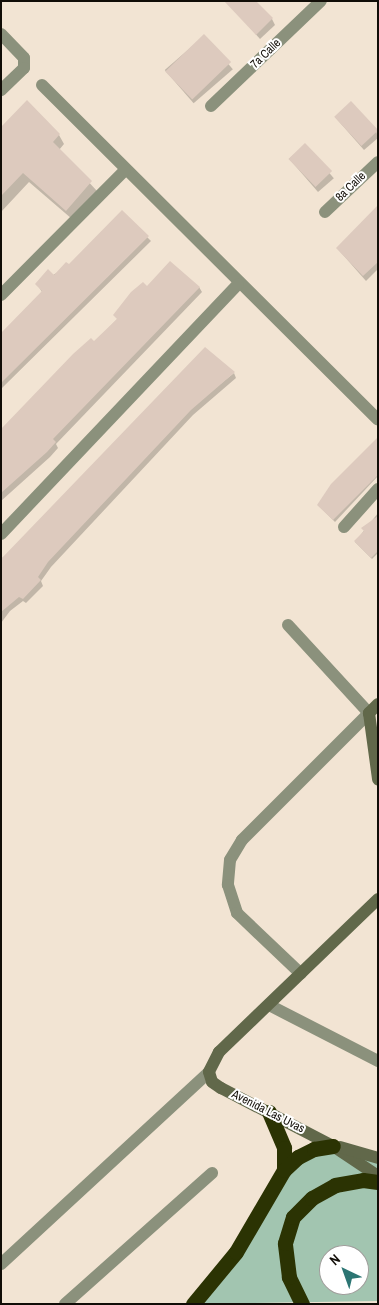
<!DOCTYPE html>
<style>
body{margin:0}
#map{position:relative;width:379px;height:1305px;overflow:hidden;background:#f2e4d3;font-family:"Archivo Narrow",sans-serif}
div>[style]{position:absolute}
.green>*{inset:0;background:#a2c5b0}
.shadow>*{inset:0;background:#0003;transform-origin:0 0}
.building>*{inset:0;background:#ddcabe;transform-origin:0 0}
.street>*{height:12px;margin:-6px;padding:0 6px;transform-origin:6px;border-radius:6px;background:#8b917c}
.secondary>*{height:12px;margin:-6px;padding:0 6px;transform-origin:6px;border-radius:6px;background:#61684a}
.highway>*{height:15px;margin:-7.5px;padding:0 7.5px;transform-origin:7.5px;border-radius:7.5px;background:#2b3303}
span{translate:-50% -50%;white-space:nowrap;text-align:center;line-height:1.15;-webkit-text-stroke:4px #fff;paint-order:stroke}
.street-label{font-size:12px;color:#110d07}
.frame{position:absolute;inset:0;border:2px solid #110d07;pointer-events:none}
.north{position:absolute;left:319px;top:1245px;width:50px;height:50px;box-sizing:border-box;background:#fff;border:1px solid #a09e9c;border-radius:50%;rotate:318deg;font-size:14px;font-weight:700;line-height:20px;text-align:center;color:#110d07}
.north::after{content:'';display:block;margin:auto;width:18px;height:22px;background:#2c7573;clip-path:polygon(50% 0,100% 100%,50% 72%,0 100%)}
</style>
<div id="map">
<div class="green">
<div style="clip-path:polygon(evenodd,314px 1149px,378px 1162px,378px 1301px,193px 1304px,284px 1170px,314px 1149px,329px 1255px,359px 1255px,359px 1285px,329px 1285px,329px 1255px)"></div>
</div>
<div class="shadow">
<div style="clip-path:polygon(231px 6px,272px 19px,275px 25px,260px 39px)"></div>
<div style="left:204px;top:36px;width:44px;height:52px;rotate:49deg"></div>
<div style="clip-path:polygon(335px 117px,376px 130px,378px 138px,364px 150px)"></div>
<div style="clip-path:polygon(1px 129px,59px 135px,64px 144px,59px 150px,97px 191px,72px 219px,29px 182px,1px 212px)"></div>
<div style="left:305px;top:145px;width:44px;height:21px;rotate:49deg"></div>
<div style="clip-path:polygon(378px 207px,378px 269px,366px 281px,337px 248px)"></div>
<div style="clip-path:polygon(122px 212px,151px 241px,1px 389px,1px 336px,42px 292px,37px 284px,69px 266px)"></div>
<div style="clip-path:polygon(199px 287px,202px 292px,56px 444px,58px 448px,50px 457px,1px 501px,1px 440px,147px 288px)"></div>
<div style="clip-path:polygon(234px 373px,236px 378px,193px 415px,51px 567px,41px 581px,43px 586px,26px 603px,23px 601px,10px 611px,1px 623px,1px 559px)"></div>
<div style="clip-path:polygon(378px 449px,378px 476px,335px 522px,320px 507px)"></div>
<div style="clip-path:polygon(378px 513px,378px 553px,372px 559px,355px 542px)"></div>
</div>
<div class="building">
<div style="clip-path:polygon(224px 1px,256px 1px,273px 18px,256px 35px)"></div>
<div style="left:204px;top:34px;width:39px;height:54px;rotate:46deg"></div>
<div style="clip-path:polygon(27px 100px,60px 134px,53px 142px,92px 181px,66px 211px,23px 173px,1px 196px,1px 127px)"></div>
<div style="left:351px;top:101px;width:40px;height:23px;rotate:47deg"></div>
<div style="left:305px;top:143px;width:39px;height:23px;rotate:46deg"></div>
<div style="clip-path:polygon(378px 205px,378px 262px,363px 276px,336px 248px)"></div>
<div style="clip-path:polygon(122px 210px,149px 236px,1px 383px,1px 333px,42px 291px,35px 284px,48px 269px,54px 275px,66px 262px,69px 264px)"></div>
<div style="clip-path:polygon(170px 261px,200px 287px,53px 439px,56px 442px,47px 452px,1px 493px,1px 429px,73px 354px,91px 338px,94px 341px,117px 319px,113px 315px,131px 292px,143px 282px,147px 286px)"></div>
<div style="clip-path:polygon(205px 347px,235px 372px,191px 410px,48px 562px,38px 577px,41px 580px,23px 599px,19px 597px,1px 612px,1px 559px)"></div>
<div style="clip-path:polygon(378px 437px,378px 475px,333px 520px,317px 505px,331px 484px)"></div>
<div style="clip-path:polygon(378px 516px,378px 551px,371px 558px,354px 541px,364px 531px,361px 528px)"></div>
</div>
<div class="street">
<div style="left:1px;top:34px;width:33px;rotate:46deg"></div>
<div style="left:24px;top:58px;width:10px;rotate:90deg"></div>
<div style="left:24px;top:68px;width:32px;rotate:136deg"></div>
<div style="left:42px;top:85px;width:474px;rotate:44.9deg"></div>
<div style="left:211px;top:106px;width:152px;rotate:-43.7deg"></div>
<div style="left:325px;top:212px;width:73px;rotate:-43.3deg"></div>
<div style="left:1px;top:295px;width:176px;rotate:-45.2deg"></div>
<div style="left:344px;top:527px;width:51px;rotate:-48.2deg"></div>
<div style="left:1px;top:534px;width:344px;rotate:-46.5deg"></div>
<div style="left:288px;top:625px;width:120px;rotate:47.4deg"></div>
<div style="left:369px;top:713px;width:180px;rotate:135deg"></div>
<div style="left:242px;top:840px;width:23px;rotate:121deg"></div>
<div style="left:230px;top:860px;width:25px;rotate:95deg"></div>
<div style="left:228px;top:885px;width:29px;rotate:72deg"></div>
<div style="left:237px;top:913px;width:88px;rotate:43.6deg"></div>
<div style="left:269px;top:1005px;width:123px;rotate:27.2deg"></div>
<div style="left:1px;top:1264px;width:283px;rotate:-42.7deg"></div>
<div style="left:65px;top:1304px;width:197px;rotate:-41.7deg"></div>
</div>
<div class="secondary">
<div style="left:378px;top:704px;width:13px;rotate:135deg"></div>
<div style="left:369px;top:713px;width:67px;rotate:82.2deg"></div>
<div style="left:378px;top:899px;width:221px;rotate:136.1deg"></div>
<div style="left:219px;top:1052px;width:22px;rotate:117deg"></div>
<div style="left:209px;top:1072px;width:10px;rotate:73deg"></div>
<div style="left:212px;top:1082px;width:11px;rotate:34deg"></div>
<div style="left:221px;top:1088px;width:126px;rotate:27.4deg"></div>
<div style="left:333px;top:1146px;width:54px;rotate:33.7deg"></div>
<div style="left:340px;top:1147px;width:40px;rotate:16deg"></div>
</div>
<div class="highway">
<div style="left:269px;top:1112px;width:39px;rotate:67deg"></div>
<div style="left:284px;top:1148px;width:22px;rotate:90deg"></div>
<div style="left:193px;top:1304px;width:67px;rotate:-50.4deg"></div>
<div style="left:236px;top:1252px;width:95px;rotate:-59.7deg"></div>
<div style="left:284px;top:1170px;width:19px;rotate:-43deg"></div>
<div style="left:298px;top:1157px;width:18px;rotate:-27deg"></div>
<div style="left:314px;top:1149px;width:19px;rotate:-9deg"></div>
<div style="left:302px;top:1304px;width:30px;rotate:-116deg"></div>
<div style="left:289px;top:1277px;width:34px;rotate:-97deg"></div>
<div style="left:285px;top:1243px;width:27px;rotate:-73deg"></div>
<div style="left:293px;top:1217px;width:27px;rotate:-45deg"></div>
<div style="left:312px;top:1198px;width:26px;rotate:-29deg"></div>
<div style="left:335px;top:1185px;width:28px;rotate:-10deg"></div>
<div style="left:363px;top:1180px;width:15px;rotate:8deg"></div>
</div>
<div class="street-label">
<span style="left:266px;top:54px;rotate:-44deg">7a Calle</span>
<span style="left:351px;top:187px;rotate:-44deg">8a Calle</span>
<span style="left:268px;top:1112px;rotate:27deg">Avenida Las Uvas</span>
</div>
<div class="frame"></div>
<div class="north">N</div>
</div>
